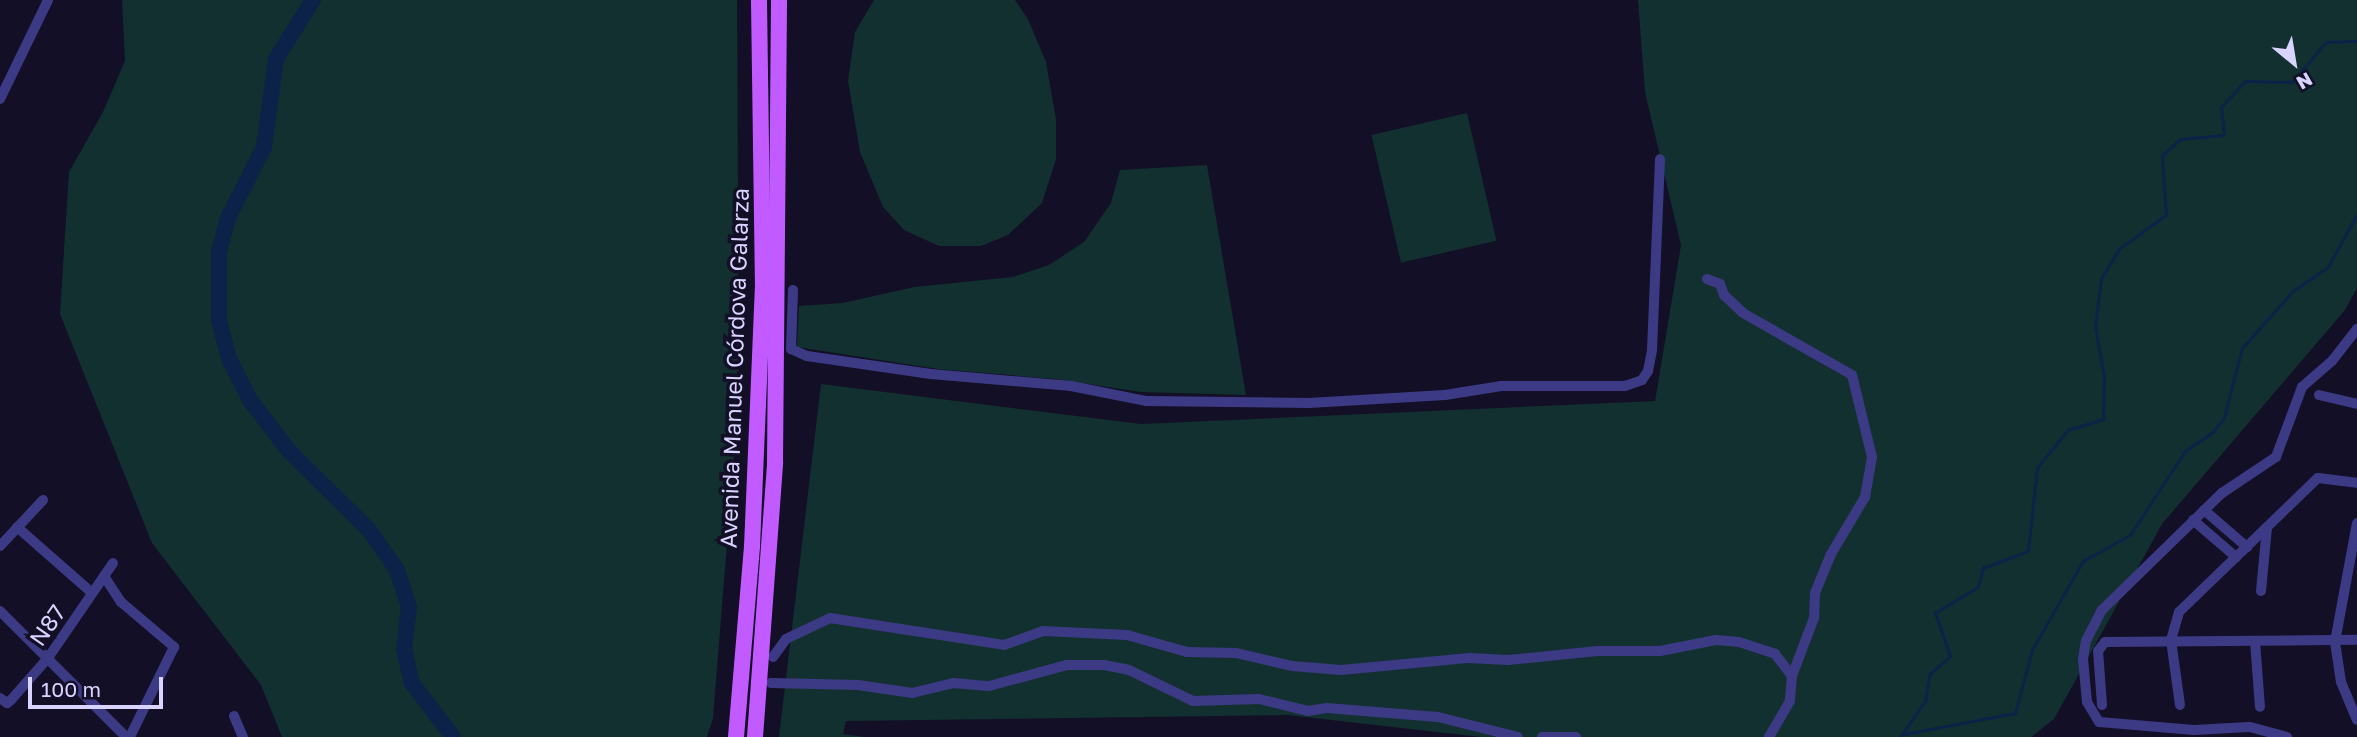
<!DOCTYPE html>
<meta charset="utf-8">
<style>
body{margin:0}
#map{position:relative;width:2357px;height:737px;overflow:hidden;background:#130f26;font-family:"Golos Text",sans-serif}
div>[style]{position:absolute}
.green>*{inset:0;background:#12302f;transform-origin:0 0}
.stream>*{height:2.5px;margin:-1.25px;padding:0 1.25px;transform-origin:1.25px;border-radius:1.25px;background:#0c2248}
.river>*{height:16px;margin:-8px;padding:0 8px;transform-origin:8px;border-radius:8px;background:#0c2248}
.minor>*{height:10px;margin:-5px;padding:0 5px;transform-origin:5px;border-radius:5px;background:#3d3a85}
.primary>*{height:16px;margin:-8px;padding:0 8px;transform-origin:8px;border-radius:8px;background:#c25bff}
span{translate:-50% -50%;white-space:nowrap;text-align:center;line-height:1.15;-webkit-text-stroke:7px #130f26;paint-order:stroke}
.street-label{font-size:23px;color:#d9d4ff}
.north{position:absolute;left:2259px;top:28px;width:70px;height:70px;-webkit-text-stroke:5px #130f26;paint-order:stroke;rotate:150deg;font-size:19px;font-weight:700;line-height:28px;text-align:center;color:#d9d4ff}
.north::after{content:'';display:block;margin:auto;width:24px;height:32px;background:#d9d4ff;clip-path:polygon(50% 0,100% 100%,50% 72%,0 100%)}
.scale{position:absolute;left:28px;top:677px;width:135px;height:32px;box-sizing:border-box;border:4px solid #d9d4ff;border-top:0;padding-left:9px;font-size:21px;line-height:24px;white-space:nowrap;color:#d9d4ff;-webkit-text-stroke:5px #130f26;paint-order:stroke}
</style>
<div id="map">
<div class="green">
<div style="clip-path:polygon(122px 0,737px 0,739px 394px,713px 718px,707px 737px,282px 737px,261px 685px,152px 543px,60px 314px,69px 172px,103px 112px,125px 61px)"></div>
<div style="clip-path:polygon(874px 0,1015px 0,1028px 19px,1046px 62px,1056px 119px,1056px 159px,1042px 203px,1008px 235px,981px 246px,939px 246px,904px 230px,883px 207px,860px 152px,848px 81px,855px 32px)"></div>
<div style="clip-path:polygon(1638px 0,2357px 0,2357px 288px,2345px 310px,2162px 524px,2054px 719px,2031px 737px,1481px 737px,1287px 715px,846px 721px,843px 734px,865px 737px,779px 737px,821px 384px,1141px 424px,1655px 401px,1681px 245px,1645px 92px)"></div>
<div style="left:1467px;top:113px;width:131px;height:98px;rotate:77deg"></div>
<div style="clip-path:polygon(1207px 165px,1246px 395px,1141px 392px,1055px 379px,938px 369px,797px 347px,799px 306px,843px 303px,914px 287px,1013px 277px,1049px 265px,1084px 242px,1111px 203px,1120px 170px)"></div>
</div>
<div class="stream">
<div style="left:1904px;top:734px;width:113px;rotate:-10.7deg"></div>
<div style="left:2015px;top:713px;width:65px;rotate:-74.9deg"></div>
<div style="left:2032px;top:650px;width:103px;rotate:-60.2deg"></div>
<div style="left:2083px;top:561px;width:54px;rotate:-29deg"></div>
<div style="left:2130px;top:535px;width:100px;rotate:-56.8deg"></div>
<div style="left:2185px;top:451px;width:32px;rotate:-34deg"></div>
<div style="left:2212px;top:433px;width:19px;rotate:-51deg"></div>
<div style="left:2224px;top:418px;width:72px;rotate:-75.6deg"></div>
<div style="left:2242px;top:348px;width:76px;rotate:-48.2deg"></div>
<div style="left:2293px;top:291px;width:42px;rotate:-34.4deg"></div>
<div style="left:2328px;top:267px;width:60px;rotate:-61.3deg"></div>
<div style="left:1900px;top:737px;width:44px;rotate:-55.2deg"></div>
<div style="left:1925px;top:701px;width:27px;rotate:-80deg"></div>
<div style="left:1930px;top:674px;width:27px;rotate:-42deg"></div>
<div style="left:1950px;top:656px;width:46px;rotate:-109.2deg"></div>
<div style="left:1935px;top:613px;width:50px;rotate:-31.2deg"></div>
<div style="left:1978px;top:587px;width:20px;rotate:-75deg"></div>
<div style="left:1983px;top:568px;width:48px;rotate:-20.7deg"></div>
<div style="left:2028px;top:551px;width:83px;rotate:-83.8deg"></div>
<div style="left:2037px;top:468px;width:49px;rotate:-50.8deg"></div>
<div style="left:2068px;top:430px;width:37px;rotate:-17deg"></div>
<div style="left:2103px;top:419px;width:42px;rotate:-88.6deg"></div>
<div style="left:2104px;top:377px;width:51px;rotate:-100.2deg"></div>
<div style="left:2095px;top:327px;width:48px;rotate:-82.9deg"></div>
<div style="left:2101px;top:279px;width:35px;rotate:-59deg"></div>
<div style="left:2119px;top:249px;width:58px;rotate:-35.9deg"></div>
<div style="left:2166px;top:215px;width:59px;rotate:-93.9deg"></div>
<div style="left:2162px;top:156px;width:25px;rotate:-43deg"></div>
<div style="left:2180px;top:139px;width:44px;rotate:-5.2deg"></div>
<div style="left:2224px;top:135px;width:28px;rotate:-96deg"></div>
<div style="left:2221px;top:107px;width:35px;rotate:-47deg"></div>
<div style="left:2245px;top:81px;width:47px;rotate:1.2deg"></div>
<div style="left:2292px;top:82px;width:52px;rotate:-49.6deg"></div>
<div style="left:2326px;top:42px;width:31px;rotate:-2deg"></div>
</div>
<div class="river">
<div style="left:313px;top:0;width:70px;rotate:122.1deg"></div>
<div style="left:276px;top:59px;width:89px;rotate:97.8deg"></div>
<div style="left:264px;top:147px;width:80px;rotate:116.9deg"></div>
<div style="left:228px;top:218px;width:34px;rotate:105deg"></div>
<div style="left:219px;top:251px;width:69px;rotate:90deg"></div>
<div style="left:219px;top:320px;width:40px;rotate:75.6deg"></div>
<div style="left:229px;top:359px;width:46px;rotate:62.9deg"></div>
<div style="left:250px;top:400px;width:64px;rotate:52.6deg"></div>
<div style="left:289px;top:451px;width:112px;rotate:44.6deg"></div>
<div style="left:369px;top:530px;width:49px;rotate:55deg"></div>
<div style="left:397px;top:570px;width:39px;rotate:72deg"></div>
<div style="left:409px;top:607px;width:42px;rotate:96.8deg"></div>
<div style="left:404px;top:649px;width:35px;rotate:77deg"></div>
<div style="left:412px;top:683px;width:68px;rotate:52.8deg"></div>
</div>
<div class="minor">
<div style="left:0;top:99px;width:110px;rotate:-64.1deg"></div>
<div style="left:1707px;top:279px;width:14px;rotate:21deg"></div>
<div style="left:1720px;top:284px;width:12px;rotate:70deg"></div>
<div style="left:1724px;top:295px;width:26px;rotate:43deg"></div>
<div style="left:1743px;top:313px;width:125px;rotate:29.6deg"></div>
<div style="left:1852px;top:375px;width:84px;rotate:76.3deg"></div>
<div style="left:1872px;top:457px;width:41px;rotate:99.9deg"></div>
<div style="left:1865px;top:497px;width:66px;rotate:120.8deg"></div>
<div style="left:1831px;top:554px;width:42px;rotate:112.3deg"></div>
<div style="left:1815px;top:593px;width:25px;rotate:92deg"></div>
<div style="left:1814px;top:618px;width:62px;rotate:110.8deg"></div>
<div style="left:1792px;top:676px;width:25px;rotate:95deg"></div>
<div style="left:1790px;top:701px;width:42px;rotate:120.3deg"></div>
<div style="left:793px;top:290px;width:59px;rotate:91.9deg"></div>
<div style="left:791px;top:349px;width:17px;rotate:24deg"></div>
<div style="left:807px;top:356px;width:125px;rotate:8.3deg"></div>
<div style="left:931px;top:374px;width:141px;rotate:4.9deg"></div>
<div style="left:1071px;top:386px;width:76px;rotate:11.3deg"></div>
<div style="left:1146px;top:401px;width:163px;rotate:0.7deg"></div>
<div style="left:1309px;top:403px;width:136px;rotate:-3.4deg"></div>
<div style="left:1445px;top:395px;width:57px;rotate:-9.1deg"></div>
<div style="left:1501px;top:386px;width:124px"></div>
<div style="left:1625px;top:386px;width:18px;rotate:-19deg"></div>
<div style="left:1642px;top:380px;width:11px;rotate:-56deg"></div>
<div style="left:1648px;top:371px;width:21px;rotate:-79deg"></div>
<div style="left:1652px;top:350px;width:191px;rotate:-87.6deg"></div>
<div style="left:2319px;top:395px;width:39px;rotate:13deg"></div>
<div style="left:2204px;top:510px;width:57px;rotate:40.7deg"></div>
<div style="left:2193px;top:520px;width:57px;rotate:40.7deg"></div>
<div style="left:2357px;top:523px;width:121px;rotate:100.5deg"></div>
<div style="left:2335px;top:642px;width:40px;rotate:81.5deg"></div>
<div style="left:2341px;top:682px;width:41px;rotate:67.2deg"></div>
<div style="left:17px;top:527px;width:100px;rotate:41.3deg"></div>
<div style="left:0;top:546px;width:63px;rotate:-46.9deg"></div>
<div style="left:104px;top:576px;width:31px;rotate:57deg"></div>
<div style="left:121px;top:602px;width:70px;rotate:40.3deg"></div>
<div style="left:174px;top:647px;width:100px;rotate:116.1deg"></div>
<div style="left:2261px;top:591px;width:64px;rotate:-84.6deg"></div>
<div style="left:0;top:611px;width:178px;rotate:45deg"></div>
<div style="left:2255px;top:641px;width:66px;rotate:85.7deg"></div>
<div style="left:773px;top:657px;width:22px;rotate:-54deg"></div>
<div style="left:786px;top:639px;width:49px;rotate:-25.5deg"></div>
<div style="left:830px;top:618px;width:176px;rotate:8.8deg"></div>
<div style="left:1004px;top:645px;width:41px;rotate:-19.7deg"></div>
<div style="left:1043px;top:631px;width:84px;rotate:2.7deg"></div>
<div style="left:1127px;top:635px;width:62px;rotate:15.8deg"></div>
<div style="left:1187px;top:652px;width:49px;rotate:1.2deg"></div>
<div style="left:1236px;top:653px;width:57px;rotate:13.1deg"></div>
<div style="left:1292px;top:666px;width:49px;rotate:4.7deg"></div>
<div style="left:1341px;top:670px;width:129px;rotate:-5.4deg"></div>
<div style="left:1469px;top:658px;width:39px;rotate:3deg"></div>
<div style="left:1508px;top:660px;width:90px;rotate:-5.7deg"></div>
<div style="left:1598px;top:651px;width:62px"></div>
<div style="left:1660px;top:651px;width:57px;rotate:-11.1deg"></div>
<div style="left:1716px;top:640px;width:23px;rotate:5deg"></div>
<div style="left:1739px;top:642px;width:38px;rotate:18deg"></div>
<div style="left:1775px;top:654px;width:28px;rotate:52deg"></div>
<div style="left:771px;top:683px;width:87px;rotate:1.3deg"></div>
<div style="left:858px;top:685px;width:55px;rotate:8.4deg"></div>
<div style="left:912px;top:693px;width:42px;rotate:-13.7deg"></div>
<div style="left:953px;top:683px;width:36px;rotate:5deg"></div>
<div style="left:989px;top:686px;width:81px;rotate:-15.1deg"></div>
<div style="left:1067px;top:665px;width:37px"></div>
<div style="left:1104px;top:665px;width:25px;rotate:11deg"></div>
<div style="left:1129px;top:670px;width:71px;rotate:25.8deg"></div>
<div style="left:1193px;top:701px;width:66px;rotate:-1.7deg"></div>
<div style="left:1259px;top:699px;width:50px;rotate:13.8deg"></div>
<div style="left:1308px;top:711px;width:19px;rotate:-9deg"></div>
<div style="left:1327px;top:708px;width:111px;rotate:4.6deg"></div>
<div style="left:1438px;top:717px;width:82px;rotate:14deg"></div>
<div style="left:0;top:698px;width:9px;rotate:36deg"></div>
<div style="left:7px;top:703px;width:5px;rotate:-37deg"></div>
<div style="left:11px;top:700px;width:56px;rotate:-48.6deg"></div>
<div style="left:48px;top:658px;width:115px;rotate:-55.6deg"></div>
<div style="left:2102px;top:705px;width:54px;rotate:-94.2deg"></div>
<div style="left:2098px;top:651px;width:11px;rotate:-52deg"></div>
<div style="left:2105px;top:642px;width:252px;rotate:-0.5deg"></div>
<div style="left:2180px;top:705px;width:66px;rotate:-97.9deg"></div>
<div style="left:2171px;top:640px;width:29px;rotate:-74deg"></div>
<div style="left:2179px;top:612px;width:193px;rotate:-44deg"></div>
<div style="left:2318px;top:478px;width:39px;rotate:7deg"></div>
<div style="left:234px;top:716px;width:23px;rotate:67deg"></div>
<div style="left:1542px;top:737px;width:34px"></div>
<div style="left:2287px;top:737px;width:39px;rotate:-165deg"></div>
<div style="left:2249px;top:727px;width:55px;rotate:176.9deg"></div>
<div style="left:2194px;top:730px;width:95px;rotate:-175.2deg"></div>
<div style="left:2099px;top:722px;width:23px;rotate:-121deg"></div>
<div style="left:2087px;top:702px;width:43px;rotate:-95.3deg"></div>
<div style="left:2083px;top:659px;width:18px;rotate:-81deg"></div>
<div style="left:2086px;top:641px;width:35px;rotate:-63deg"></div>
<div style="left:2102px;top:610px;width:168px;rotate:-44.3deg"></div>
<div style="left:2222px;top:493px;width:65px;rotate:-33.7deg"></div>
<div style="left:2276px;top:457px;width:75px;rotate:-69.6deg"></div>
<div style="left:2302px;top:387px;width:40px;rotate:-41deg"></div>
<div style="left:2332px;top:361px;width:41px;rotate:-52deg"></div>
</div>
<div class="primary">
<div style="left:736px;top:737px;width:191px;rotate:-85.2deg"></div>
<div style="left:752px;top:547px;width:259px;rotate:-87.6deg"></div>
<div style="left:763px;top:288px;width:288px;rotate:-90.8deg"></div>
<div style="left:755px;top:737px;width:276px;rotate:-85.8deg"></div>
<div style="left:775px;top:462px;width:462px;rotate:-89.5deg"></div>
</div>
<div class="street-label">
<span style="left:734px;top:368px;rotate:-88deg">Avenida Manuel Córdova Galarza</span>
<span style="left:47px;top:625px;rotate:-55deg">N87</span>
</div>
<div class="north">N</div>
<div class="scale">100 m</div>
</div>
